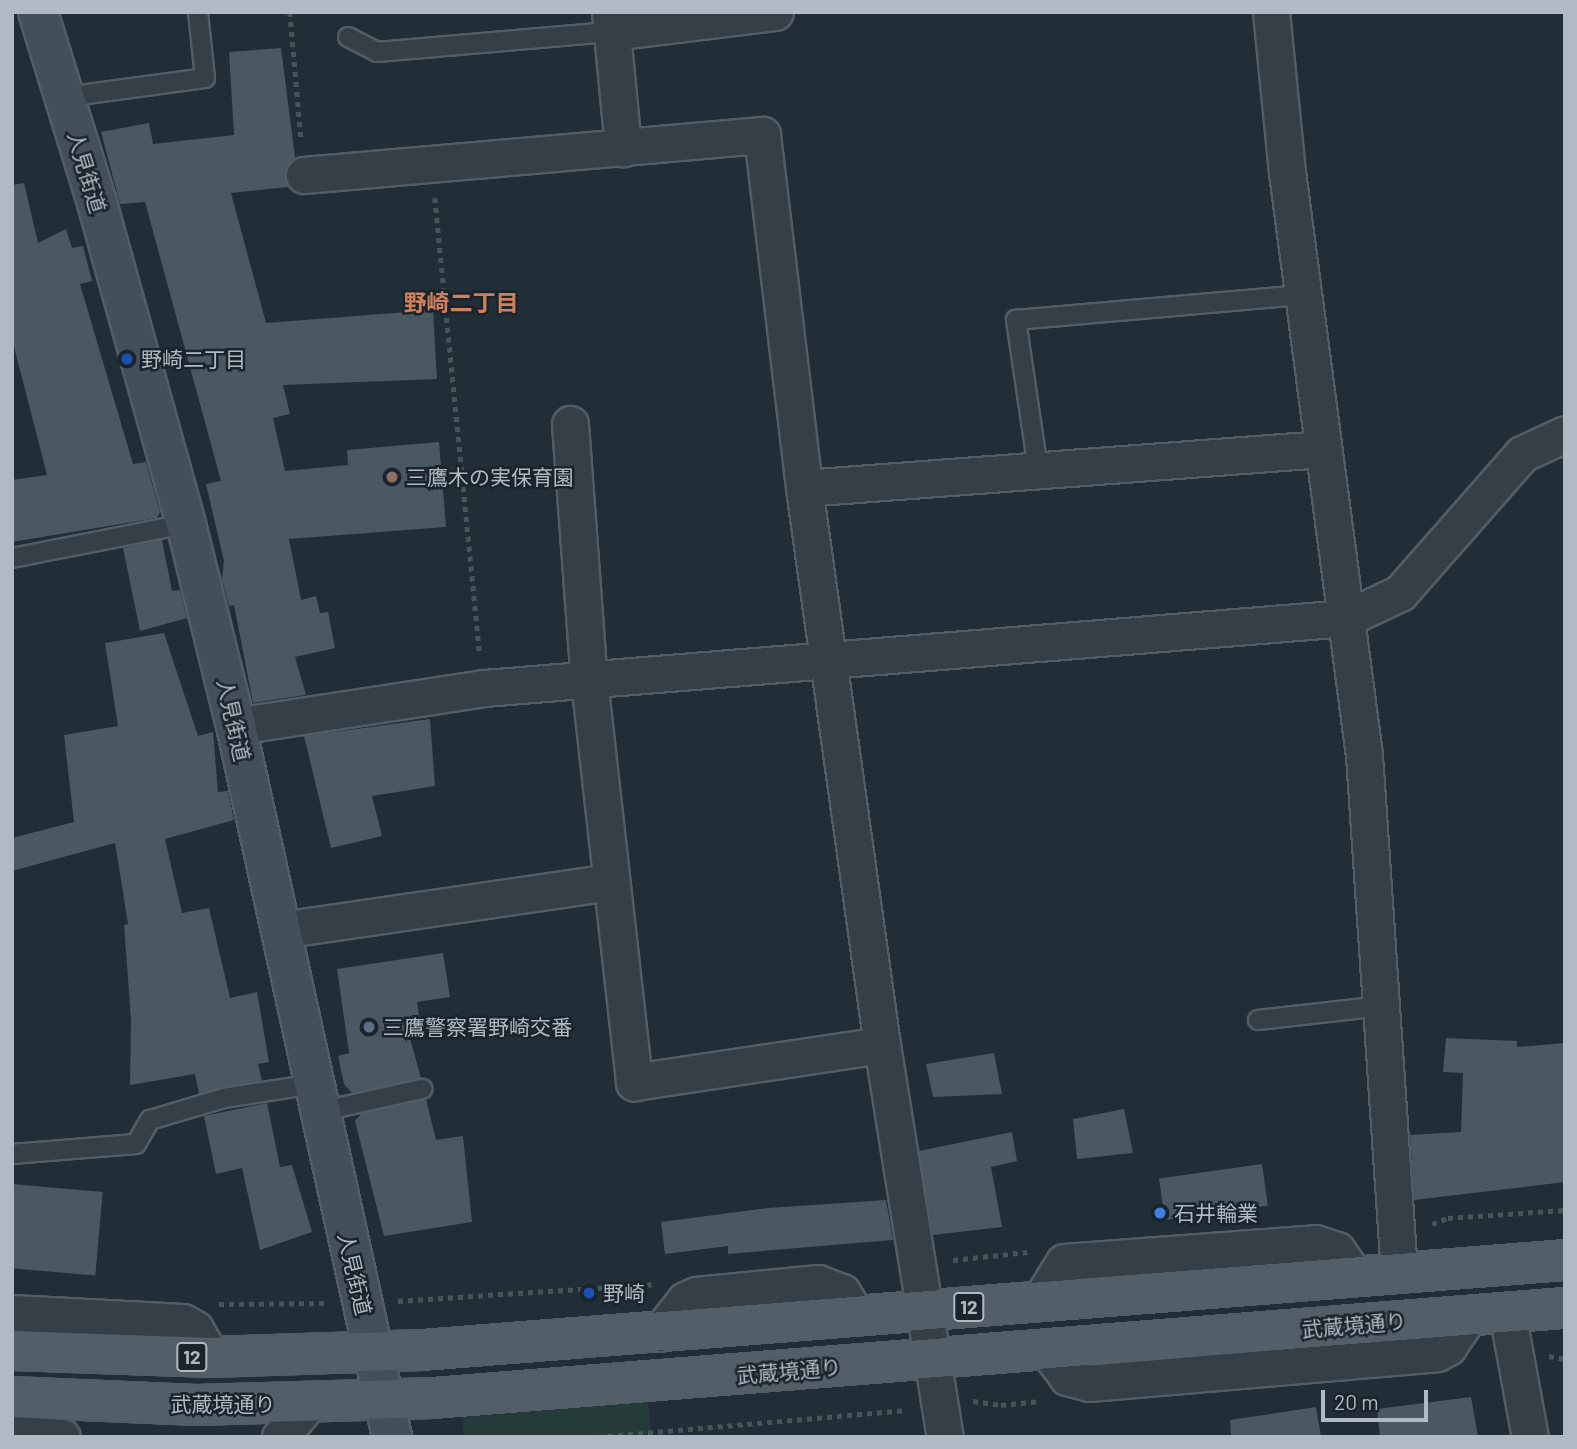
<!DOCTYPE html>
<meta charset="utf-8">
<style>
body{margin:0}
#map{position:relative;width:1577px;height:1449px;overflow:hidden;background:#212e37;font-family:Barlow,"Noto Sans JP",sans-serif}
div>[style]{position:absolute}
.green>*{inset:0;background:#243b39}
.building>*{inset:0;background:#495863;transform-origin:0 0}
.path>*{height:4.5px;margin-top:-2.25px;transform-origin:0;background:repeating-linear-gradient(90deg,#435757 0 5px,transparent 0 10px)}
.roads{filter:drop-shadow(2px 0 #525d66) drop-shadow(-2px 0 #525d66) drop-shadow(0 2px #525d66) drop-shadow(0 -2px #525d66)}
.service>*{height:18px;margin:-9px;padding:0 9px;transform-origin:9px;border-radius:9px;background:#353f48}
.minor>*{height:35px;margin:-17.5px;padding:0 17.5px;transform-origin:17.5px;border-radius:17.5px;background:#353f48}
.secondary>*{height:38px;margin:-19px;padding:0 19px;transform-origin:19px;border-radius:19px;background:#434f5b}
.primary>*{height:38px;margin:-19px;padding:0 19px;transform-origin:19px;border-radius:19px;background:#535f68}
.dots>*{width:19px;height:19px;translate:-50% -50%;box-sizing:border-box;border:4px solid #1a242d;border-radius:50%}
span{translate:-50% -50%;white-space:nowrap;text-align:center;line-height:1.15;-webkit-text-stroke:5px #1a242d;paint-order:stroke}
.shield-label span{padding:2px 5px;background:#1a242d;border:2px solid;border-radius:5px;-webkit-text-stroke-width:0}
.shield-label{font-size:19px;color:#afbac4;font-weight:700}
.street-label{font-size:21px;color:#afbac4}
.poi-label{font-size:21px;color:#afbac4}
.left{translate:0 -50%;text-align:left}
.neighbourhood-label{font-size:23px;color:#cf815f;font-weight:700}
.frame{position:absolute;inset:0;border:14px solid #afbac4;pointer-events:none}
.scale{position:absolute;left:1321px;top:1390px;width:107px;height:32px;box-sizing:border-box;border:4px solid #afbac4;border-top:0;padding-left:9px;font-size:21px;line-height:24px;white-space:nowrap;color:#afbac4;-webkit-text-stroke:5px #1a242d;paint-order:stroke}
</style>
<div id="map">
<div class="green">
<div style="clip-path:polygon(648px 1402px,652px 1437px,464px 1437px,462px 1417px)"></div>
</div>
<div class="building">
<div style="clip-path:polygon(281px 48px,295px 157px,286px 167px,288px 187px,231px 193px,266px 323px,433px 310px,437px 379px,283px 385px,290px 414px,273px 418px,285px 471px,348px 465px,347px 450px,439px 442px,446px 527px,289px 539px,301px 600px,316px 596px,320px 613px,328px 612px,335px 648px,295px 657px,306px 695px,253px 703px,234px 605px,229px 606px,222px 579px,224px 561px,206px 484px,221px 481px,145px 202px,120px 204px,101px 132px,149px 123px,153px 144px,234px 135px,229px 52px)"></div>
<div style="clip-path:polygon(24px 183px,38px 243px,66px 229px,72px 248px,83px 246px,92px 281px,80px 284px,133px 464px,146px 462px,160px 512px,157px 518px,12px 542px,12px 480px,47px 475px,12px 339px,12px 185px)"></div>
<div style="clip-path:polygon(162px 540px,172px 591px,180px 590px,187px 618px,140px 631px,123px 548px)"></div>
<div style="clip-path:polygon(164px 633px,198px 736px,213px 732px,218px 792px,228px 791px,234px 820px,165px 839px,182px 913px,209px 908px,230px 998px,257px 992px,269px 1062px,258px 1064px,262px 1081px,199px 1094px,195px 1074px,130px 1085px,131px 1020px,124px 925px,128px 924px,115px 843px,12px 871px,12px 838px,74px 822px,64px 735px,118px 726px,105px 643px)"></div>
<div style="clip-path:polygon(430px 719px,435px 786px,372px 796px,382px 836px,331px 848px,304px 736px)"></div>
<div style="clip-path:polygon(443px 953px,450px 997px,417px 1002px,421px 1029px,408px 1031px,421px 1078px,352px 1093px,344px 1084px,338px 1056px,349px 1053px,337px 969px)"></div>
<div style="clip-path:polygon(1446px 1038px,1517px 1041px,1517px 1047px,1565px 1043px,1565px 1182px,1414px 1200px,1410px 1135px,1461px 1132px,1463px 1073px,1443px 1072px)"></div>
<div style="clip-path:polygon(994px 1053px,1002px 1094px,933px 1097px,926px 1064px)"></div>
<div style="clip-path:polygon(426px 1099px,436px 1140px,463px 1136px,472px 1222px,384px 1236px,355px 1121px,361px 1114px)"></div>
<div style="clip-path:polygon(267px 1103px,280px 1167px,292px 1165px,312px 1232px,260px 1250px,242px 1168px,216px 1174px,204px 1116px)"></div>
<div style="clip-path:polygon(1124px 1109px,1133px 1153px,1077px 1159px,1073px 1119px)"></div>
<div style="clip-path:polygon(1012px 1132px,1017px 1161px,991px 1167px,1002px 1227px,933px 1235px,919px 1151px)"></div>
<div style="left:1262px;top:1164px;width:42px;height:104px;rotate:82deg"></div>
<div style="left:12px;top:1184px;width:91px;height:84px;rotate:5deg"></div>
<div style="clip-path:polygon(886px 1200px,893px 1240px,728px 1254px,728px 1246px,665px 1254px,661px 1222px,768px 1208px)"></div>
<div style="clip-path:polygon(1471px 1397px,1478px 1437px,1380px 1437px,1377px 1409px)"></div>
<div style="clip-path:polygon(1316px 1407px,1321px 1437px,1231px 1437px,1230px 1420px)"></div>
</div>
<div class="path">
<div style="left:290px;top:12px;width:127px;rotate:85deg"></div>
<div style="left:435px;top:198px;width:457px;rotate:84.4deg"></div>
<div style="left:1432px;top:1224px;width:17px;rotate:-21deg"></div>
<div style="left:1448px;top:1218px;width:117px;rotate:-3.9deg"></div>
<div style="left:953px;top:1260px;width:75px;rotate:-6.1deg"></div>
<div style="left:398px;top:1301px;width:254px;rotate:-3.8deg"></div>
<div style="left:219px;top:1304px;width:107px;rotate:-0.5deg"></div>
<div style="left:1549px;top:1356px;width:16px;rotate:11deg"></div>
<div style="left:973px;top:1401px;width:28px;rotate:8deg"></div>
<div style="left:1001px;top:1405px;width:40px;rotate:-5.7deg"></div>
<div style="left:598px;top:1437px;width:307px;rotate:-5deg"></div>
</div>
<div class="roads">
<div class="service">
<div style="left:348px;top:37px;width:33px;rotate:27deg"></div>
<div style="left:377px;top:52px;width:236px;rotate:-4.9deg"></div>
<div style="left:65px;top:97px;width:141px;rotate:-7.7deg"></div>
<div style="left:205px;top:78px;width:66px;rotate:-96.1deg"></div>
<div style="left:1038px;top:469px;width:151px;rotate:-98.4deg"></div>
<div style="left:1016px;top:320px;width:288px;rotate:-5deg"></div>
<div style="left:12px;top:558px;width:177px;rotate:-11.1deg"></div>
<div style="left:1258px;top:1020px;width:125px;rotate:-6.4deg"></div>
<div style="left:318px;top:1112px;width:107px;rotate:-12.5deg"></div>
<div style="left:12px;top:1154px;width:124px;rotate:-4.6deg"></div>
<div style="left:136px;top:1144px;width:28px;rotate:-60deg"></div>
<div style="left:150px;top:1120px;width:77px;rotate:-16.6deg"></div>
<div style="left:224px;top:1098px;width:90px;rotate:-8.9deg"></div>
</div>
<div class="minor">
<div style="left:610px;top:12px;width:137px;rotate:84.5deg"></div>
<div style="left:1271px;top:12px;width:161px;rotate:84.3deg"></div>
<div style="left:1287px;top:172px;width:588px;rotate:82.48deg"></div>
<div style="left:1364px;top:755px;width:519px;rotate:86.13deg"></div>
<div style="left:612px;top:32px;width:164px;rotate:-7deg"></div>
<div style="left:304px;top:175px;width:460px;rotate:-5deg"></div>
<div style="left:762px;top:135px;width:355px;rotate:83.2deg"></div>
<div style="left:804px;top:488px;width:562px;rotate:82.03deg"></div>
<div style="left:882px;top:1045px;width:397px;rotate:80.9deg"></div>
<div style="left:570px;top:424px;width:257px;rotate:85.8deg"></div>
<div style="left:589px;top:680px;width:405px;rotate:83.6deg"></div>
<div style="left:634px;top:1082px;width:251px;rotate:-8.5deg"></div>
<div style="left:804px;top:488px;width:520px;rotate:-4.3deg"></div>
<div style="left:236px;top:726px;width:251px;rotate:-8.7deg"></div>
<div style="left:484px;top:688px;width:866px;rotate:-4.64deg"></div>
<div style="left:1347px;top:618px;width:59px;rotate:-25.3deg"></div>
<div style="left:1400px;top:593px;width:185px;rotate:-48.7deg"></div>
<div style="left:1522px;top:454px;width:47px;rotate:-24.9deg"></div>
<div style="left:281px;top:930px;width:331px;rotate:-8.3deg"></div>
<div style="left:1039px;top:1302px;width:47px;rotate:-58deg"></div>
<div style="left:1064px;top:1262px;width:252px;rotate:-4.3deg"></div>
<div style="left:1315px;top:1243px;width:23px;rotate:18deg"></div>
<div style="left:1337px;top:1250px;width:30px;rotate:56deg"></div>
<div style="left:1507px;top:1312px;width:127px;rotate:79.6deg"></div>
<div style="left:12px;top:1313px;width:171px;rotate:3deg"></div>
<div style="left:183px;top:1322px;width:14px;rotate:30deg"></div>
<div style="left:195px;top:1329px;width:32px;rotate:60deg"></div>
<div style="left:659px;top:1333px;width:42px;rotate:-51.8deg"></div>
<div style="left:685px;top:1300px;width:12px;rotate:-24deg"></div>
<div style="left:696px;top:1295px;width:123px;rotate:-5.6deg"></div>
<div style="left:818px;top:1283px;width:26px;rotate:21deg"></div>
<div style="left:842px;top:1292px;width:29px;rotate:59deg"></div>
<div style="left:1047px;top:1350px;width:34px;rotate:53deg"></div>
<div style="left:1067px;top:1377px;width:23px;rotate:15deg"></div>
<div style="left:1089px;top:1383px;width:349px;rotate:-4.9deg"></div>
<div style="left:1437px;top:1353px;width:13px;rotate:-29deg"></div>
<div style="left:1448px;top:1347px;width:37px;rotate:-56deg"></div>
<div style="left:12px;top:1434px;width:50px;rotate:3.4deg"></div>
<div style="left:280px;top:1437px;width:43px;rotate:-49.7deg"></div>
</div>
<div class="secondary">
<div style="left:38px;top:12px;width:200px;rotate:72.8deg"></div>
<div style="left:97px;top:203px;width:333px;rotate:74.5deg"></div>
<div style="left:186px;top:524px;width:208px;rotate:76.1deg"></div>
<div style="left:236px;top:726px;width:728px;rotate:77.62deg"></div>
</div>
<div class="primary">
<div style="left:12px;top:1350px;width:199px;rotate:2deg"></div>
<div style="left:211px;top:1357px;width:211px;rotate:-1.9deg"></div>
<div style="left:422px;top:1350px;width:1147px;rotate:-4.5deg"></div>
<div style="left:12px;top:1397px;width:185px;rotate:2.5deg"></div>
<div style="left:197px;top:1405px;width:236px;rotate:-1.7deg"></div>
<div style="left:433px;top:1398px;width:1136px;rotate:-4.55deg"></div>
</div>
</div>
<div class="dots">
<div style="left:127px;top:359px;background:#1a4fb4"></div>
<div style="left:392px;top:477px;background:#8d6e63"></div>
<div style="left:369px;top:1027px;background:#5c6f8a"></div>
<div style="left:1160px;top:1213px;background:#3f7fe0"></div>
<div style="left:589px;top:1293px;background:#1a4fb4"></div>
</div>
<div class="shield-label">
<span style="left:969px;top:1307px">12</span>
<span style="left:192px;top:1357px">12</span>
</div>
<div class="street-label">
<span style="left:87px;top:172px;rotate:73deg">人見街道</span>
<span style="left:234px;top:720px;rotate:77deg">人見街道</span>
<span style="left:355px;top:1274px;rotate:77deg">人見街道</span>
<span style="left:1354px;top:1325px;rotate:-5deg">武蔵境通り</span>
<span style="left:789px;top:1371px;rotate:-5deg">武蔵境通り</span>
<span style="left:223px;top:1404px">武蔵境通り</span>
</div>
<div class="poi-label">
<span class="left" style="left:141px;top:359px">野崎二丁目</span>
<span class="left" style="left:406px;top:477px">三鷹木の実保育園</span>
<span class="left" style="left:383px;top:1027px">三鷹警察署野崎交番</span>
<span class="left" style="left:1174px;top:1213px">石井輪業</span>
<span class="left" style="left:603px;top:1293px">野崎</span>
</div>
<div class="neighbourhood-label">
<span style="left:461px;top:302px">野崎二丁目</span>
</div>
<div class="frame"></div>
<div class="scale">20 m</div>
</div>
